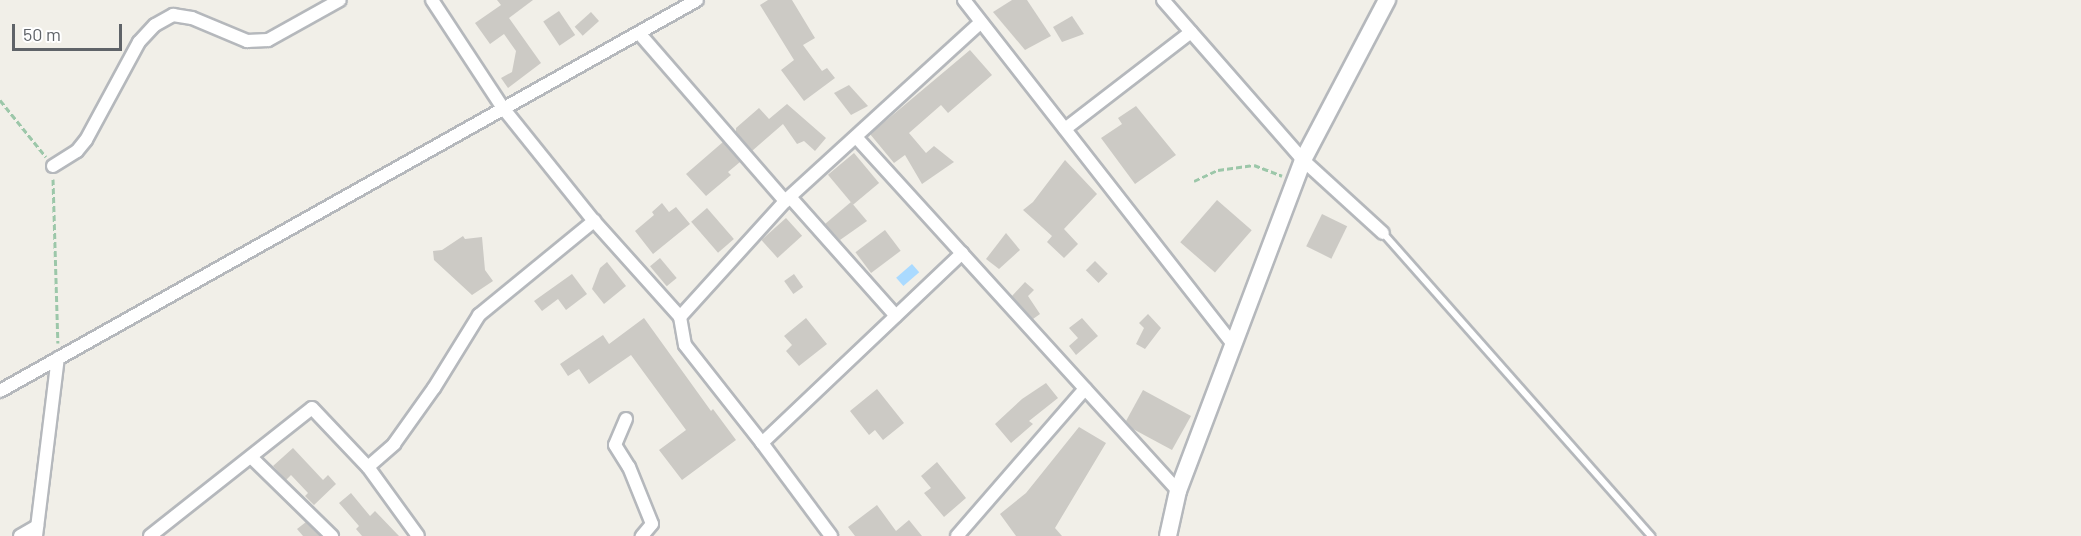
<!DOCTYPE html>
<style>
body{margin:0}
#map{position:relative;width:2081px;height:536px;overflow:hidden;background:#f1efe8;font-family:Barlow,sans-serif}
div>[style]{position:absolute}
.water>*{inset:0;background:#aadaff;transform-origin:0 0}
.building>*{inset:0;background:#cccac5;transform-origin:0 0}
.path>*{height:3px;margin-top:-1.5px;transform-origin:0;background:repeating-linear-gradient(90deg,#9cc7a9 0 6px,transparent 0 9px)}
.roads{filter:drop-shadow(2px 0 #b5b8bc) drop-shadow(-2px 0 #b5b8bc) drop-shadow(0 2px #b5b8bc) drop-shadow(0 -2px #b5b8bc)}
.lane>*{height:6px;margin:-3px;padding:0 3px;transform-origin:3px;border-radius:3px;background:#fff}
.street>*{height:12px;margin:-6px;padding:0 6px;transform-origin:6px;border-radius:6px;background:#fff}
.secondary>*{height:16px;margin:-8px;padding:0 8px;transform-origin:8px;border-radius:8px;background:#fff}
span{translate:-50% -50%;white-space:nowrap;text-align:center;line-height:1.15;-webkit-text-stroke:4.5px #fff;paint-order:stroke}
.scale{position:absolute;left:12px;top:24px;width:110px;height:27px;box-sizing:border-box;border:3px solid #5f6368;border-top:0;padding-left:8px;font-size:18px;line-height:21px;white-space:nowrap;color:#5f6368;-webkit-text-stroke:4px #fff;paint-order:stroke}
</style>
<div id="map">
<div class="water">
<div style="left:912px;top:264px;width:11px;height:21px;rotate:49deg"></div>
</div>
<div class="building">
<div style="clip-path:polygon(497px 0,533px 0,509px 18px,541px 63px,508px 88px,501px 78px,512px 72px,516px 51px,504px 34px,490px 44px,475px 23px,501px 5px)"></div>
<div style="clip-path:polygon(768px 0,792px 0,815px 38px,803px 45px,822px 71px,827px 68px,835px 78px,804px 101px,781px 70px,794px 60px,760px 5px)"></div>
<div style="clip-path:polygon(1012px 0,1027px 0,1051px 36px,1025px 50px,993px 12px)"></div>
<div style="left:559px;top:11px;width:29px;height:19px;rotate:56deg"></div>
<div style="left:591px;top:12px;width:12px;height:22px;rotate:48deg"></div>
<div style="clip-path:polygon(1072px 16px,1084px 34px,1062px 42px,1053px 27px)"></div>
<div style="clip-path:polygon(970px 50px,992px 75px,948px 113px,941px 105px,909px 133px,926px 153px,934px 146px,954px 162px,922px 184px,905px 155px,894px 163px,870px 134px)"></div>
<div style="clip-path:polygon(849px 85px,868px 106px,851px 115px,834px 93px)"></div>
<div style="clip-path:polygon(787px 104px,826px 138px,815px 151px,804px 141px,797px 144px,783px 124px,752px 151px,736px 132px,736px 128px,759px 108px,769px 119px)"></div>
<div style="clip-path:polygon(1136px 106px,1176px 155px,1135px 184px,1101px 138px,1122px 124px,1118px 118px)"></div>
<div style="clip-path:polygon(723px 142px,740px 162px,728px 172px,731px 175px,706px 196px,686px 174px)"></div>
<div style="left:854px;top:153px;width:39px;height:34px;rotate:50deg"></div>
<div style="clip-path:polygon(1065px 160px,1097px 194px,1064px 229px,1078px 244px,1064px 258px,1047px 242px,1052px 236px,1023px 210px,1033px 202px)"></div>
<div style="left:1217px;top:200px;width:46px;height:56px;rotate:41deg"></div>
<div style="clip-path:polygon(851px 202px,867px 221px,840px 240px,825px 224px)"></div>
<div style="clip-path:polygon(662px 203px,669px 212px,676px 207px,690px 224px,653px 254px,635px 231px,654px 215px,652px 212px)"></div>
<div style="left:707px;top:208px;width:41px;height:21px;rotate:49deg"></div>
<div style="left:1322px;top:214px;width:28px;height:36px;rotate:26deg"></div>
<div style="left:786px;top:218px;width:24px;height:33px;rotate:48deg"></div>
<div style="left:885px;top:230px;width:26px;height:37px;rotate:53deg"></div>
<div style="clip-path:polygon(1006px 233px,1020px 250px,999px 269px,986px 259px)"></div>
<div style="clip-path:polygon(463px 236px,465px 239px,482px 237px,485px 270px,493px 281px,472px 295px,434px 260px,433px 251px,442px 250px)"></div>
<div style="left:660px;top:258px;width:26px;height:13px;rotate:50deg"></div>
<div style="left:1095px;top:261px;width:18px;height:13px;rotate:45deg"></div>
<div style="clip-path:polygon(607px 262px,626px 286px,604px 304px,592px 289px,600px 268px)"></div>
<div style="clip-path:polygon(572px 274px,587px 294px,566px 310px,558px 299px,542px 311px,534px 301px)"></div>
<div style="left:794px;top:274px;width:16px;height:12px;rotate:55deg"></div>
<div style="clip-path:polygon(1025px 282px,1034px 290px,1028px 296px,1040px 314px,1033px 319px,1012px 296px)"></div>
<div style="clip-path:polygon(1148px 314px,1161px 328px,1145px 349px,1136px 344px,1144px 328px,1139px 323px)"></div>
<div style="clip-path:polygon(644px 318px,711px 411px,713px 409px,736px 440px,682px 480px,659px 450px,686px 430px,631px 355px,589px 384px,579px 369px,568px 376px,560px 364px,603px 335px,609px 344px)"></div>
<div style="clip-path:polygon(806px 318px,827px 344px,799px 366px,786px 351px,792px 345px,784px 336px)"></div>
<div style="clip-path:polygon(1082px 318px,1098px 336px,1076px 355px,1069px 346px,1078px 338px,1069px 328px)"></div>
<div style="clip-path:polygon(1046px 383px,1058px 398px,1029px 421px,1033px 424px,1011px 443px,995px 424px,1022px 399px)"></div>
<div style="clip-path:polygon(877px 389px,904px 423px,883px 440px,875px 430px,869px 435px,850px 411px)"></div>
<div style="clip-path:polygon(1143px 390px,1191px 416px,1172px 450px,1133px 429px,1126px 421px)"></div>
<div style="clip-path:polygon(1079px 427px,1106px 443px,1055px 528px,1062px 536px,1016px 536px,1000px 514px,1026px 493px)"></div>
<div style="clip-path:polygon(293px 448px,323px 480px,328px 475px,336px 484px,314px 505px,305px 496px,308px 493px,291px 475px,286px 480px,273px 466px)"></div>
<div style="clip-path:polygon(937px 462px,966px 498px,944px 517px,924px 493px,931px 488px,921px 476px)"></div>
<div style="clip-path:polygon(351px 493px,370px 516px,375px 511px,399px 536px,362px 536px,356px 529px,359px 526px,339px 503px)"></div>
<div style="clip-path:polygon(877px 505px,896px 531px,909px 520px,922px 536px,855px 536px,848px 527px)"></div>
<div style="clip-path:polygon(306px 522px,320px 536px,303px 536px,297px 529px)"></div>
</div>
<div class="path">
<div style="left:0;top:100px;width:73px;rotate:51.1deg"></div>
<div style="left:53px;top:179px;width:164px;rotate:88.3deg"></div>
<div style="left:1194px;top:181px;width:26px;rotate:-25deg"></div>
<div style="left:1218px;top:170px;width:36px;rotate:-8deg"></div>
<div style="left:1254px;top:165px;width:30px;rotate:21deg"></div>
</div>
<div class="roads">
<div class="lane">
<div style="left:1383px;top:233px;width:405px;rotate:48.5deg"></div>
</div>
<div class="street">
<div style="left:432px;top:0;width:129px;rotate:56.7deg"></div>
<div style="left:503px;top:108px;width:145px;rotate:51.2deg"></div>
<div style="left:594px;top:221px;width:129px;rotate:48.1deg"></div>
<div style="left:680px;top:317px;width:28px;rotate:80deg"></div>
<div style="left:685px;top:345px;width:125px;rotate:51.8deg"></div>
<div style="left:762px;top:443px;width:116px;rotate:53.4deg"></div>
<div style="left:964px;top:0;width:437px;rotate:52deg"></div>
<div style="left:1163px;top:0;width:213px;rotate:48.8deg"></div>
<div style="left:1303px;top:160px;width:108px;rotate:42.4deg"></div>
<div style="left:639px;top:33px;width:223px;rotate:49deg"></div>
<div style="left:1065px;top:129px;width:159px;rotate:-37.6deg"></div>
<div style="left:856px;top:137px;width:479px;rotate:47.7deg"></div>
<div style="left:53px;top:166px;width:28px;rotate:-32deg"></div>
<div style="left:77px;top:151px;width:14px;rotate:-51deg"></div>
<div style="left:86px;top:140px;width:111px;rotate:-61.6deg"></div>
<div style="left:139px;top:42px;width:23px;rotate:-47deg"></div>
<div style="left:155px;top:25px;width:21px;rotate:-29deg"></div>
<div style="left:173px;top:15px;width:19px;rotate:9deg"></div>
<div style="left:192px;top:18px;width:60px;rotate:22.7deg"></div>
<div style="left:247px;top:41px;width:21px;rotate:-3deg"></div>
<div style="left:268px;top:40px;width:82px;rotate:-29.1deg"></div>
<div style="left:790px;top:197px;width:159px;rotate:48.3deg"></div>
<div style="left:680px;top:317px;width:156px;rotate:-47.8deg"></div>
<div style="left:785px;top:201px;width:265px;rotate:-42.4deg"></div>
<div style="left:0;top:391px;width:799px;rotate:-29.29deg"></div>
<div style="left:626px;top:419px;width:28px;rotate:113deg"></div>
<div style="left:615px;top:445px;width:26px;rotate:58deg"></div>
<div style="left:629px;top:467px;width:61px;rotate:68deg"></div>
<div style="left:652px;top:524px;width:16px;rotate:130deg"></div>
<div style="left:762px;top:443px;width:276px;rotate:-43.5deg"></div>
<div style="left:252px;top:458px;width:112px;rotate:44.3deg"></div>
<div style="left:368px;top:467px;width:35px;rotate:-41deg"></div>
<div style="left:394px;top:444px;width:69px;rotate:-54.5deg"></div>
<div style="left:434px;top:388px;width:86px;rotate:-58.3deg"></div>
<div style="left:479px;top:315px;width:149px;rotate:-39.3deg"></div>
<div style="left:20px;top:536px;width:20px;rotate:-30deg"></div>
<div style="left:36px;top:536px;width:179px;rotate:-83deg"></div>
<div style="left:150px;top:536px;width:206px;rotate:-38.3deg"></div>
<div style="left:312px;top:408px;width:81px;rotate:46.5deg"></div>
<div style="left:368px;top:467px;width:85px;rotate:54.1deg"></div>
<div style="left:957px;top:536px;width:195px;rotate:-49deg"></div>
</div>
<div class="secondary">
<div style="left:1168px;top:536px;width:46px;rotate:-77.5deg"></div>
<div style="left:1178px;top:491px;width:354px;rotate:-69.3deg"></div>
<div style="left:1303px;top:160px;width:181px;rotate:-62.3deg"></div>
</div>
</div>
<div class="scale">50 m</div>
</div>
